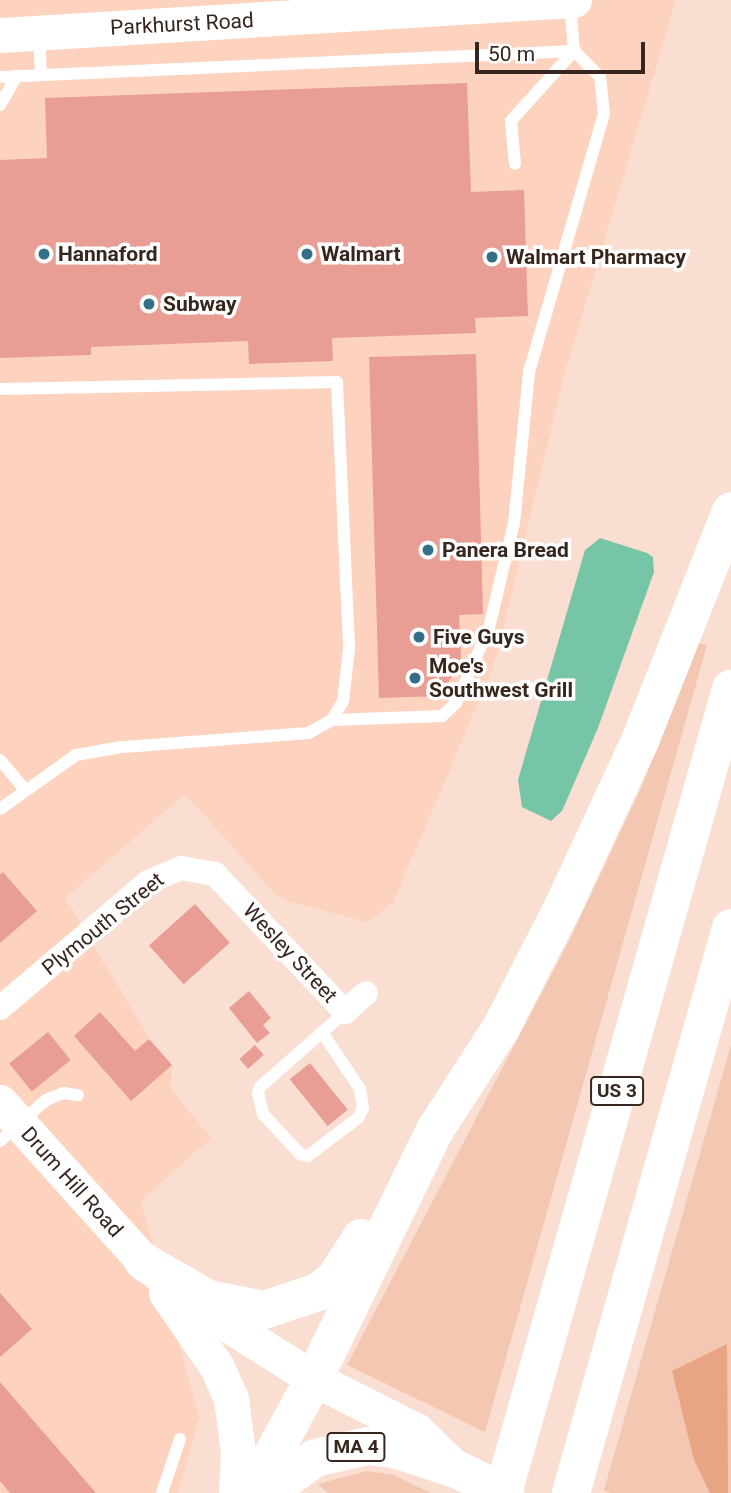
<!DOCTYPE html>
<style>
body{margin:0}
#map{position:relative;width:731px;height:1493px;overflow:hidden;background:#f9ded1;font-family:Roboto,sans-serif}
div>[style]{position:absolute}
.built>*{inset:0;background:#fdd3bf}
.green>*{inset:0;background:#f4c7b2}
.forest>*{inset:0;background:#e7a584}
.water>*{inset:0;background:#76c5a7}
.building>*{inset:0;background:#e89e94;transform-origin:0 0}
.lane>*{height:12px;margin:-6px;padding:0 6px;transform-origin:6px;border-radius:6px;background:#fff}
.street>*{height:24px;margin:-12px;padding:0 12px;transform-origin:12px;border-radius:12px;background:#fff}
.secondary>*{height:35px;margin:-17.5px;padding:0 17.5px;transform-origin:17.5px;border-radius:17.5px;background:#fff}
.primary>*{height:38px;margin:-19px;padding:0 19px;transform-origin:19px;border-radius:19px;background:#fff}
.highway>*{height:38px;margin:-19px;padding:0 19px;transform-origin:19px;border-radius:19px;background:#fff}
.dots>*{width:19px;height:19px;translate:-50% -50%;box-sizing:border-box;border:4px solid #fff;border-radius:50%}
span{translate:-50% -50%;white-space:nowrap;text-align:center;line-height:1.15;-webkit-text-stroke:7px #fff;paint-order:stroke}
.shield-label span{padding:2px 5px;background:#fff;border:2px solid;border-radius:5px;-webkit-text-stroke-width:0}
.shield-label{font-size:19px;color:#37261e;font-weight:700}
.street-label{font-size:21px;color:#37261e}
.poi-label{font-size:21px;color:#37261e;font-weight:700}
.left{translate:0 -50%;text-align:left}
.scale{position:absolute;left:475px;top:42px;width:170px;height:32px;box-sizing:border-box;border:4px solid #37261e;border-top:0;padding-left:9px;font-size:21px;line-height:24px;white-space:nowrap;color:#37261e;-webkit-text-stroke:5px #fff;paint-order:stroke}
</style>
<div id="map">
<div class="built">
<div style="clip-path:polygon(0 0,676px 0,563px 380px,495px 663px,393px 903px,367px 922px,287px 901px,273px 892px,185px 794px,65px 898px,149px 1038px,172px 1065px,171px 1089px,211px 1138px,141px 1201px,199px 1418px,178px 1493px,0 1493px)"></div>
</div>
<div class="green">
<div style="clip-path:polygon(698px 643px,707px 645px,485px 1432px,347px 1365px,570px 939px,642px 786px)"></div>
<div style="clip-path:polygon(731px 1045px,731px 1493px,610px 1493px,604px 1490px)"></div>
<div style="clip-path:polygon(367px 1471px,393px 1475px,431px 1493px,328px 1493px,318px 1484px)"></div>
</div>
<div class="forest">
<div style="clip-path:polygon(727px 1344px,728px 1493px,710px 1493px,694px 1460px,672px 1371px)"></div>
</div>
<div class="water">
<div style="clip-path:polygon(600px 538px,647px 553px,653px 557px,654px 572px,598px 728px,562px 811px,551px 821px,522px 807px,518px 780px,585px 550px)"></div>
</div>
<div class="building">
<div style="clip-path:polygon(467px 83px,471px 192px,524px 190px,528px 316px,475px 318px,476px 333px,332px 338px,333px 361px,249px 364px,248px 341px,91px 347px,91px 355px,0 358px,0 160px,47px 158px,45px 98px)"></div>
<div style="clip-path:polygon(476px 354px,483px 614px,459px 615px,461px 657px,442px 696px,379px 698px,369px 357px)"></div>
<div style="clip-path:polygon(3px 872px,37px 911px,0 943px,0 875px)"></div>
<div style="left:195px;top:904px;width:52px;height:62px;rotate:48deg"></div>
<div style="clip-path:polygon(249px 991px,271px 1018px,263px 1025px,270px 1033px,257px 1043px,229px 1008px)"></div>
<div style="clip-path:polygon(100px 1012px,135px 1051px,149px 1039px,172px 1065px,131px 1101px,74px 1036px)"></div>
<div style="left:48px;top:1032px;width:36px;height:50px;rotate:51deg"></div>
<div style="left:255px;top:1045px;width:13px;height:21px;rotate:48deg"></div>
<div style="left:310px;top:1063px;width:60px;height:26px;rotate:51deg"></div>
<div style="clip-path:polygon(0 1293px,32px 1329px,0 1357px)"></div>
<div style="clip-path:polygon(0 1382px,96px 1493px,10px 1493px,0 1481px)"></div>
</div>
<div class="lane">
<div style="left:39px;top:36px;width:38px;rotate:87deg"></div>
<div style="left:0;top:77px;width:575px;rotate:-2.59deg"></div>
<div style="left:574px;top:51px;width:94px;rotate:132deg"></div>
<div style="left:511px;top:121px;width:43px;rotate:84.7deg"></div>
<div style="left:0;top:105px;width:34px;rotate:-60deg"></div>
<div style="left:0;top:389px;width:337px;rotate:-1.2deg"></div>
<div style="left:337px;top:382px;width:267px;rotate:87.4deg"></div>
<div style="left:349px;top:649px;width:52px;rotate:96.6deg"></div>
<div style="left:343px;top:701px;width:22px;rotate:120deg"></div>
<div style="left:332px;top:720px;width:26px;rotate:151deg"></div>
<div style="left:309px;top:733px;width:189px;rotate:175.7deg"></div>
<div style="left:121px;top:747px;width:46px;rotate:169.9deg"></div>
<div style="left:76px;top:755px;width:93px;rotate:144.6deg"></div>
<div style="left:332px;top:720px;width:110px;rotate:-2.1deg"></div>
<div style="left:442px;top:716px;width:19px;rotate:-43deg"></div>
<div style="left:456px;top:703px;width:82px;rotate:-66.3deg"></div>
<div style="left:489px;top:628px;width:108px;rotate:-76.6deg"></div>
<div style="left:514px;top:523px;width:152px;rotate:-84.3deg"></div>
<div style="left:529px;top:372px;width:269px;rotate:-73.8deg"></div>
<div style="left:604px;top:114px;width:37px;rotate:-96deg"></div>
<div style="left:600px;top:77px;width:37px;rotate:-135deg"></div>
<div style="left:574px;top:51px;width:49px;rotate:-94.7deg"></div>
<div style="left:0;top:760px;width:38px;rotate:50deg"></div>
<div style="left:322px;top:1032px;width:69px;rotate:56.3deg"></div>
<div style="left:360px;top:1089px;width:19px;rotate:81deg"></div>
<div style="left:363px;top:1108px;width:11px;rotate:117deg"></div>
<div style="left:358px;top:1118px;width:63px;rotate:142.8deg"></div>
<div style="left:308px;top:1156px;width:8px;rotate:-166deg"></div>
<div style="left:300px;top:1154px;width:54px;rotate:-132.8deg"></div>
<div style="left:263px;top:1114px;width:22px;rotate:-103deg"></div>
<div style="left:258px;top:1093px;width:6px;rotate:-72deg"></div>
<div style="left:260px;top:1087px;width:113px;rotate:-41.4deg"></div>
<div style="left:0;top:1141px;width:62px;rotate:-41.7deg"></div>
<div style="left:46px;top:1100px;width:18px;rotate:-22deg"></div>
<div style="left:63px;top:1093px;width:15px;rotate:8deg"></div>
<div style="left:162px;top:1493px;width:57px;rotate:-71.6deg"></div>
</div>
<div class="street">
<div style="left:0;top:1008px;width:194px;rotate:-40.4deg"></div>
<div style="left:148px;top:882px;width:36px;rotate:-23deg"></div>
<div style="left:181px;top:868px;width:35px;rotate:10deg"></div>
<div style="left:215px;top:874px;width:190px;rotate:46.7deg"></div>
<div style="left:345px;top:1012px;width:28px;rotate:-42deg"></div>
</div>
<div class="secondary">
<div style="left:0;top:35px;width:575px;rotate:-3.49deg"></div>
<div style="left:0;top:1102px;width:215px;rotate:48deg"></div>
<div style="left:144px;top:1262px;width:68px;rotate:39.1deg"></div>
<div style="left:197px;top:1305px;width:138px;rotate:32.3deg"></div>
<div style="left:314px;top:1379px;width:114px;rotate:26.6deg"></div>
<div style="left:416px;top:1430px;width:56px;rotate:44.3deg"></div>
<div style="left:166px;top:1293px;width:90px;rotate:55.4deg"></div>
<div style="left:217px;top:1367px;width:35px;rotate:66deg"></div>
<div style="left:231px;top:1399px;width:53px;rotate:82.5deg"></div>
<div style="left:238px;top:1452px;width:41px;rotate:92.8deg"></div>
</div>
<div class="primary">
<div style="left:252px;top:1493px;width:130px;rotate:-61.5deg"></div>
<div style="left:267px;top:1493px;width:59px;rotate:-36.1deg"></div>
<div style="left:315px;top:1458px;width:54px;rotate:-12.8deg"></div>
<div style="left:368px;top:1446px;width:26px;rotate:7deg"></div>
<div style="left:394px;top:1449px;width:65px;rotate:17.9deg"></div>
<div style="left:456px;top:1469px;width:55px;rotate:26.1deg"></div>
</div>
<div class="highway">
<div style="left:144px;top:1262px;width:74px;rotate:30deg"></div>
<div style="left:208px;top:1299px;width:57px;rotate:11.1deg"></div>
<div style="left:264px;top:1310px;width:57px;rotate:-18.4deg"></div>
<div style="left:318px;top:1292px;width:20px;rotate:-37deg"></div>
<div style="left:334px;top:1280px;width:50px;rotate:-57.3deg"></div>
<div style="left:314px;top:1379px;width:277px;rotate:-64.1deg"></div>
<div style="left:435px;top:1130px;width:121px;rotate:-57.1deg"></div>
<div style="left:501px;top:1028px;width:134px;rotate:-62.9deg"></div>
<div style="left:562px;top:909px;width:185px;rotate:-65.1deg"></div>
<div style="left:640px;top:741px;width:247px;rotate:-68.4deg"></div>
<div style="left:503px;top:1493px;width:836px;rotate:-74.17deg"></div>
<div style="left:571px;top:1493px;width:587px;rotate:-74.19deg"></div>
</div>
<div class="dots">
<div style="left:44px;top:254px;background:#346f87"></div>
<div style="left:307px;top:254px;background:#346f87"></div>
<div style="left:492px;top:257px;background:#346f87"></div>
<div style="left:149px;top:304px;background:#346f87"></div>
<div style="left:428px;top:550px;background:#346f87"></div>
<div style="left:419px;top:637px;background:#346f87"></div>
<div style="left:415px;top:678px;background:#346f87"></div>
</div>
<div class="shield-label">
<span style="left:617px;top:1091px">US 3</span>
<span style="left:356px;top:1447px">MA 4</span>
</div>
<div class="street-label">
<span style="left:182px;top:24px;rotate:-3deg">Parkhurst Road</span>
<span style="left:103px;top:924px;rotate:-39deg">Plymouth Street</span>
<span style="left:290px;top:953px;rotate:47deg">Wesley Street</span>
<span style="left:72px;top:1182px;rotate:48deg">Drum Hill Road</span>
</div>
<div class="poi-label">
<span class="left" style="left:58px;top:254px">Hannaford</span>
<span class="left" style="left:321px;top:254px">Walmart</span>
<span class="left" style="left:506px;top:257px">Walmart Pharmacy</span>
<span class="left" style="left:163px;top:304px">Subway</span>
<span class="left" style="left:442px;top:550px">Panera Bread</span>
<span class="left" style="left:433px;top:637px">Five Guys</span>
<span class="left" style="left:429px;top:678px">Moe's<br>Southwest Grill</span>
</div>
<div class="scale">50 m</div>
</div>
